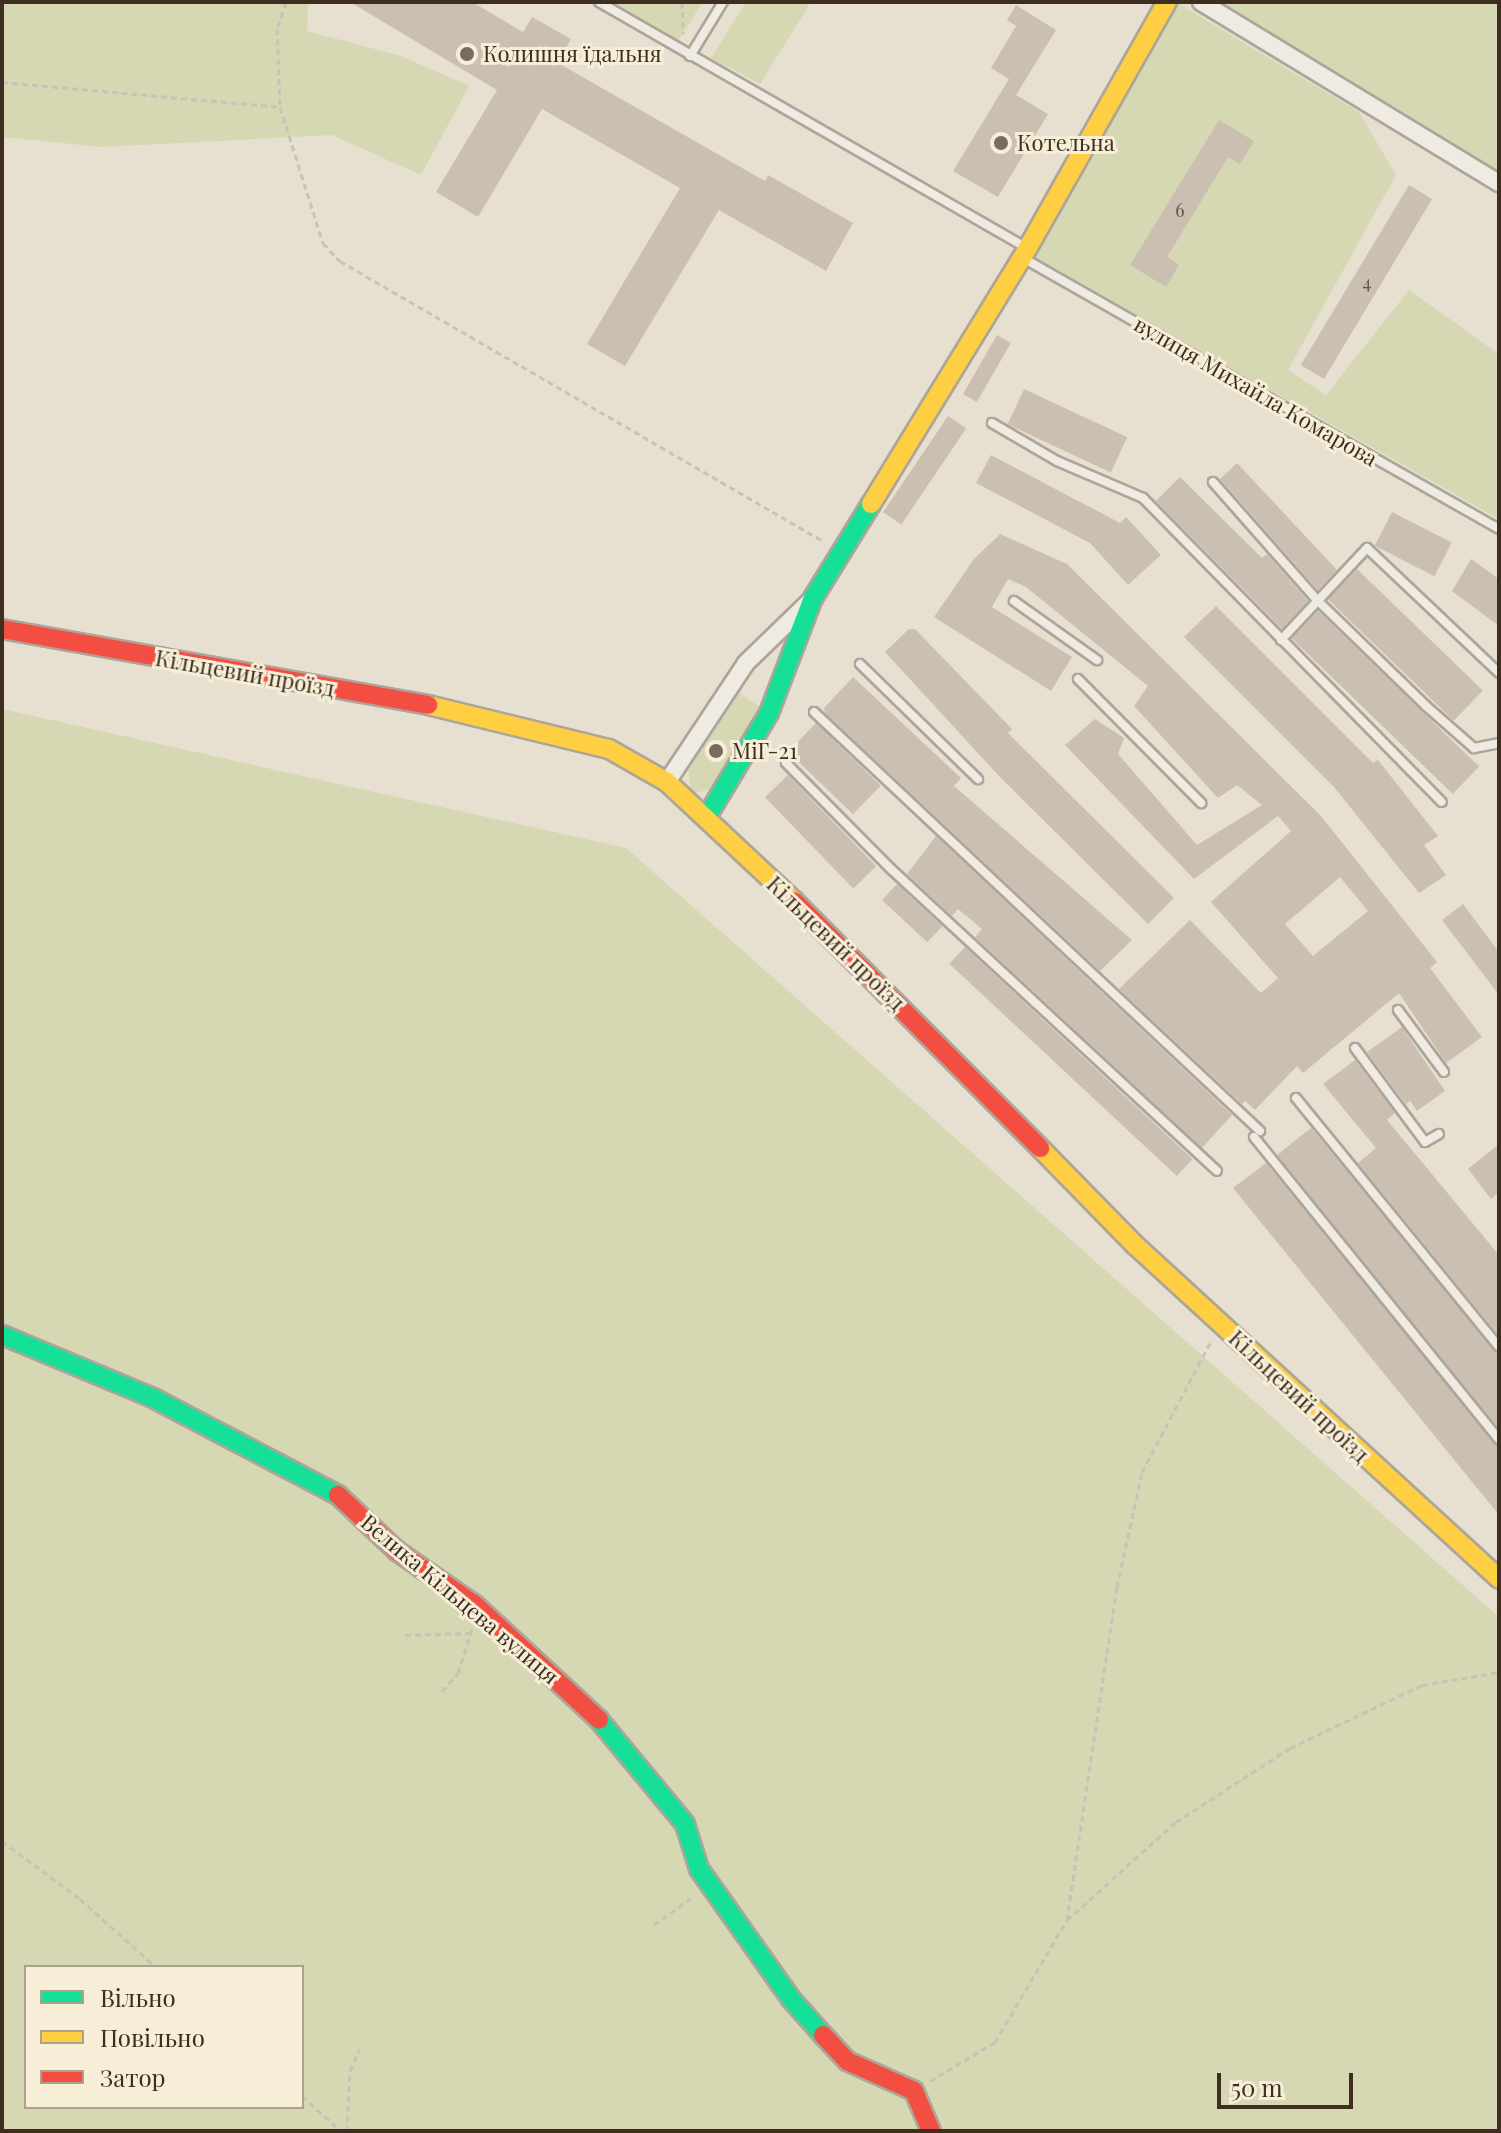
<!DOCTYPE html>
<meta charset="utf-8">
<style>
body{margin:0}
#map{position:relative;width:1501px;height:2133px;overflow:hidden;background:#e7e0d1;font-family:"Playfair Display",serif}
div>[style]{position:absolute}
.green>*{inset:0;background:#d6d7b3}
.building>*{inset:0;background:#cbbfb2;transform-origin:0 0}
.path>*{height:3px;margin-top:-1.5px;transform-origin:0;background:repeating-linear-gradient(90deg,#c8c2b9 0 6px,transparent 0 10px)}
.roads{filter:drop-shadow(2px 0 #ada599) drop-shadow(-2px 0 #ada599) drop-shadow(0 2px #ada599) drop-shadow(0 -2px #ada599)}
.lane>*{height:8px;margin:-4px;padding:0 4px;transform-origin:4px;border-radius:4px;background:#efebe3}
.street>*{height:16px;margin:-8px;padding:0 8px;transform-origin:8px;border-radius:8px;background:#efebe3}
.fast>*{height:18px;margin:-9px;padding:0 9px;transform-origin:9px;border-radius:9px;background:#16e098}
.slow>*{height:18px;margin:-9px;padding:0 9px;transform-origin:9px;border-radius:9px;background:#ffcf43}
.jam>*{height:18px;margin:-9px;padding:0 9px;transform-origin:9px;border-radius:9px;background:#f24e42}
.dots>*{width:22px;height:22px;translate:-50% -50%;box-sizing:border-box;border:4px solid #f7eed8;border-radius:50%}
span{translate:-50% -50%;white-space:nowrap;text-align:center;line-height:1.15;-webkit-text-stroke:6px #f7eed8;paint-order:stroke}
.number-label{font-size:18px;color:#605244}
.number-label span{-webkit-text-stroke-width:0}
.poi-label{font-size:22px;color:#3d2e20}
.left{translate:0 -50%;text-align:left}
.street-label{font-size:22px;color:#3d2e20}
.frame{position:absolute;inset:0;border:4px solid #3d2e20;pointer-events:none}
.legend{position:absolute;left:24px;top:1965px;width:280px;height:144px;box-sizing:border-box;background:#f7eed8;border:2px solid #ada18e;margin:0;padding:10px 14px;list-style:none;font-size:24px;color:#3d2e20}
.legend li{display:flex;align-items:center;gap:16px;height:40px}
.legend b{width:40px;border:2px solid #ada18e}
.scale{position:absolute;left:1217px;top:2073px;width:136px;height:36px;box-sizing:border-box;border:4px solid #3d2e20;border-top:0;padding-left:10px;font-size:24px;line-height:28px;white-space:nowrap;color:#3d2e20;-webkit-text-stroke:6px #f7eed8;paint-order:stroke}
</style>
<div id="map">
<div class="green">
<div style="clip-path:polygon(2px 2px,308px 2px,307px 31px,401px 56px,469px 86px,421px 175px,332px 135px,102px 147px,2px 137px)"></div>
<div style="clip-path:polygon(599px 2px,703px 2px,674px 47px)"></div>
<div style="clip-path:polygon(746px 2px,811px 2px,760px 84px,711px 58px)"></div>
<div style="clip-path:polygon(1176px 2px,1359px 112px,1396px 175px,1288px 370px,1326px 395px,1409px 290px,1499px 354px,1499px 519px,1033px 256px)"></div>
<div style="clip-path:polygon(1212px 2px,1499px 2px,1499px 175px)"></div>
<div style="clip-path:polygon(730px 687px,769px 713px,726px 785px,691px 794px,686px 754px)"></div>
<div style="clip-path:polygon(evenodd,2px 709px,626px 848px,1499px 1617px,1499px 2131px,2px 2131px,2px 709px,26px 1967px,302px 1967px,302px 2107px,26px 2107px,26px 1967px)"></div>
</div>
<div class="building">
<div style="clip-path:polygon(350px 2px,472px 2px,523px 32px,532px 17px,571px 39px,558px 63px,765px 181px,768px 175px,853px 223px,826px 271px,719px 210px,625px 366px,587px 344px,680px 188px,542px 109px,478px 217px,436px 192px,497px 90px)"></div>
<div style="clip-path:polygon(1016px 5px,1056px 30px,1016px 95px,1048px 114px,998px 197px,953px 171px,1009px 79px,991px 68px,1016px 26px,1007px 20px)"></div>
<div style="clip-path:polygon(1219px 120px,1254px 141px,1240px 164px,1228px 157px,1167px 257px,1179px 265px,1166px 287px,1130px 265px)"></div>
<div style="left:1409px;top:185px;width:27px;height:210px;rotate:31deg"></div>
<div style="left:997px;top:335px;width:16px;height:68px;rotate:30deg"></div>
<div style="left:1024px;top:389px;width:114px;height:39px;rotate:25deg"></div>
<div style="left:948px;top:416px;width:22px;height:116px;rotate:34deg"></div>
<div style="clip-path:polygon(991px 455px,1120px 523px,1126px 517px,1161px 555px,1128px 585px,1090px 543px,976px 483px)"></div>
<div style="clip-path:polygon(1237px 463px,1337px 570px,1318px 590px,1220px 479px)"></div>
<div style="clip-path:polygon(1180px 477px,1262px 558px,1267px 554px,1308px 601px,1282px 629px,1156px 501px)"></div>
<div style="left:1392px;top:512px;width:67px;height:38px;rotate:27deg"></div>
<div style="clip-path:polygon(evenodd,1000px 534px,1067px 564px,1321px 816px,1437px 962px,1430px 968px,1482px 1037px,1446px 1063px,1399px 993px,1303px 1073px,1297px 1066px,1255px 1110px,1245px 1101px,1242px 1104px,1119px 989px,1190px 920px,1261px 993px,1278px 978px,1211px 902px,1291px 831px,1278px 816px,1194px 879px,1065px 745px,1095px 719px,1124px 738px,1118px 754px,1197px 845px,1262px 805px,1237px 785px,1218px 798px,1134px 706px,1148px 686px,1026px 587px,1008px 579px,992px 607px,1072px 657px,1051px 691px,934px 617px,974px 559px,1000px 534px,1340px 877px,1368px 911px,1313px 956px,1285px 924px,1340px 877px)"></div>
<div style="clip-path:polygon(1471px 559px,1499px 579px,1499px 626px,1452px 591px)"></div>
<div style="left:1357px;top:569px;width:175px;height:42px;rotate:44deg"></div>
<div style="clip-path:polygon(1216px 606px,1373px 763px,1378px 760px,1438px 836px,1424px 845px,1446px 875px,1419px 893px,1334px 787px,1184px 637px)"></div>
<div style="left:1318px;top:611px;width:224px;height:38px;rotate:44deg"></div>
<div style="clip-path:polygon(909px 629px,915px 629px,1012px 729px,1008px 733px,1174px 898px,1148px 924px,998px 775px,885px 652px)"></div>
<div style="clip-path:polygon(853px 677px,961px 778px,954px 786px,1132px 940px,1100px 971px,825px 713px,824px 708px)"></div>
<div style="left:816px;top:723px;width:90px;height:40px;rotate:44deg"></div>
<div style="left:788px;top:775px;width:127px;height:32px;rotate:46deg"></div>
<div style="clip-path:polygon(936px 836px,1232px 1115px,1202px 1148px,975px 937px,982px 929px,958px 909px,952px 916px,907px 874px)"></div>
<div style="left:897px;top:884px;width:62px;height:22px;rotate:43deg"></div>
<div style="clip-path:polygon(1463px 904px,1499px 952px,1499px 995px,1442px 920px)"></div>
<div style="left:965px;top:947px;width:311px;height:23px;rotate:43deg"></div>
<div style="clip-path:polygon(1402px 1027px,1445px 1091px,1417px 1111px,1410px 1101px,1406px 1104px,1367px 1052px)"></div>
<div style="clip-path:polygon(1355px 1060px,1395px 1113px,1387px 1120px,1499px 1255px,1499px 1336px,1358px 1163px,1376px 1148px,1323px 1084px)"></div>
<div style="clip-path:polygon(1311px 1128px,1499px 1354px,1499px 1429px,1277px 1155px)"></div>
<div style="clip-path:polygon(1499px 1144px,1499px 1192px,1491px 1199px,1468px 1169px)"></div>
<div style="clip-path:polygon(1266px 1163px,1499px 1447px,1499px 1515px,1233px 1188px)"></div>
</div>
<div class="path">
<div style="left:286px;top:2px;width:28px;rotate:108deg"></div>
<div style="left:277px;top:29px;width:78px;rotate:87.8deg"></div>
<div style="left:280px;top:107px;width:143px;rotate:72.5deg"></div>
<div style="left:323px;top:243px;width:25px;rotate:47deg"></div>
<div style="left:340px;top:261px;width:558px;rotate:30.1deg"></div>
<div style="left:682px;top:2px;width:32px;rotate:88deg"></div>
<div style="left:2px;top:82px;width:279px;rotate:5.1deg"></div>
<div style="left:405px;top:1635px;width:64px;rotate:-1.8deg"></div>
<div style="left:442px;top:1691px;width:24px;rotate:-48deg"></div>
<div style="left:458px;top:1673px;width:46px;rotate:-72.3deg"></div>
<div style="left:2px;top:1841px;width:97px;rotate:36.6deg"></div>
<div style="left:80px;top:1899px;width:102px;rotate:41.8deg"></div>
<div style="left:1067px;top:1920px;width:337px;rotate:-81.5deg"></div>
<div style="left:1117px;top:1587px;width:118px;rotate:-77.7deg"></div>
<div style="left:1142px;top:1472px;width:146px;rotate:-62.2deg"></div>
<div style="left:654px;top:1925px;width:49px;rotate:-35.9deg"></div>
<div style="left:930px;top:2081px;width:76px;rotate:-31deg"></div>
<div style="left:995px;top:2042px;width:142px;rotate:-59.5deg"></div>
<div style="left:1067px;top:1920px;width:147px;rotate:-42deg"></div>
<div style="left:1176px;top:1822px;width:136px;rotate:-33deg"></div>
<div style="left:1290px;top:1748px;width:146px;rotate:-25.5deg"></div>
<div style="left:1422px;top:1685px;width:78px;rotate:-9.6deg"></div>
<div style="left:302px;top:2096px;width:52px;rotate:41.9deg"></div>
<div style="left:347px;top:2131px;width:60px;rotate:-87.1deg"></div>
<div style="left:350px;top:2071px;width:24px;rotate:-66deg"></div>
</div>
<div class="roads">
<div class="lane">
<div style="left:599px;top:2px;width:489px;rotate:29.9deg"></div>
<div style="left:690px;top:56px;width:63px;rotate:-58.6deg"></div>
<div style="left:1023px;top:258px;width:548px;rotate:29.65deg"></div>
<div style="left:992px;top:423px;width:75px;rotate:30.3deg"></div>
<div style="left:1057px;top:461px;width:94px;rotate:23.3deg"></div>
<div style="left:1143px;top:498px;width:426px;rotate:45.5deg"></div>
<div style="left:1213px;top:482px;width:157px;rotate:48.6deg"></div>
<div style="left:1317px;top:600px;width:152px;rotate:44.2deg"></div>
<div style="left:1426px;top:706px;width:64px;rotate:41.2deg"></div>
<div style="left:1474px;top:748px;width:25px;rotate:-11deg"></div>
<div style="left:1014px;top:601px;width:102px;rotate:35.4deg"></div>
<div style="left:1281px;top:640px;width:126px;rotate:-46.9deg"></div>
<div style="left:1367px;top:548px;width:182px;rotate:43.4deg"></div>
<div style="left:860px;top:664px;width:165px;rotate:44.3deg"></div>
<div style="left:1078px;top:679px;width:175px;rotate:45.2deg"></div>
<div style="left:814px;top:712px;width:612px;rotate:43.21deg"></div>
<div style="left:786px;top:763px;width:149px;rotate:45.3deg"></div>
<div style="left:891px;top:869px;width:444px;rotate:42.8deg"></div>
<div style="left:1398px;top:1010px;width:77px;rotate:53.4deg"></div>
<div style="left:1355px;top:1048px;width:117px;rotate:53.3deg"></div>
<div style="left:1425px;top:1142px;width:16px;rotate:-30deg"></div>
<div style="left:1296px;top:1098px;width:321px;rotate:50.8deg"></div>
<div style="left:1254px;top:1137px;width:390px;rotate:51deg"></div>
</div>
<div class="street">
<div style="left:1201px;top:2px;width:349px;rotate:31.3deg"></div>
<div style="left:667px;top:782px;width:143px;rotate:-56.4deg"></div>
<div style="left:746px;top:663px;width:88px;rotate:-44.1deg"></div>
</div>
<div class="fast">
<div style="left:706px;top:818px;width:122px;rotate:-59deg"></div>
<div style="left:769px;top:713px;width:123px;rotate:-69.1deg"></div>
<div style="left:813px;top:598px;width:110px;rotate:-58.3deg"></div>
<div style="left:2px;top:1335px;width:164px;rotate:22.6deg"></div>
<div style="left:153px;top:1398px;width:209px;rotate:27.7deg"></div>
<div style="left:599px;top:1720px;width:135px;rotate:50.4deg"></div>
<div style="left:685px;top:1824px;width:47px;rotate:72.7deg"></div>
<div style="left:699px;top:1869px;width:159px;rotate:54.7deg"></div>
<div style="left:791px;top:1999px;width:48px;rotate:48.4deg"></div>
</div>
<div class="slow">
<div style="left:871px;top:504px;width:289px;rotate:-58.5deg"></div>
<div style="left:1022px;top:258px;width:294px;rotate:-60.5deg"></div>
<div style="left:428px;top:705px;width:186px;rotate:13.7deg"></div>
<div style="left:609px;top:749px;width:67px;rotate:29.6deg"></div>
<div style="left:667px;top:782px;width:174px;rotate:43.1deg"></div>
<div style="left:1040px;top:1148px;width:136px;rotate:45.6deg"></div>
<div style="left:1135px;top:1245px;width:494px;rotate:42.5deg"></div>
</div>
<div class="jam">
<div style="left:2px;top:629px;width:433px;rotate:10.1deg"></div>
<div style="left:794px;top:901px;width:349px;rotate:45.1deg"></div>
<div style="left:338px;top:1495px;width:81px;rotate:43.5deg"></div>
<div style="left:397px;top:1551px;width:95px;rotate:34.7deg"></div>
<div style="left:475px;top:1605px;width:169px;rotate:42.8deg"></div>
<div style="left:823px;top:2035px;width:35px;rotate:47deg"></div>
<div style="left:847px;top:2061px;width:73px;rotate:24.1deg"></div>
<div style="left:914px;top:2091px;width:43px;rotate:67deg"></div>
</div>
</div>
<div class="dots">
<div style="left:467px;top:54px;background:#786c5e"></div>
<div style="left:1001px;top:143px;background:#786c5e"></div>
<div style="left:716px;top:751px;background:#786c5e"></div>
</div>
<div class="number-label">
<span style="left:1180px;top:210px">6</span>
<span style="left:1367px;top:282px">4</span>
</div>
<div class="poi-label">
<span class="left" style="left:483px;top:54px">Колишня їдальня</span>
<span class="left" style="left:1017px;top:143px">Котельна</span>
<span class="left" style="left:732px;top:751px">МіГ-21</span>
</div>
<div class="street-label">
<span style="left:1256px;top:391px;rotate:30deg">вулиця Михайла Комарова</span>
<span style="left:245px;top:673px;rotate:10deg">Кільцевий проїзд</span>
<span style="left:836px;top:943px;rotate:44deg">Кільцевий проїзд</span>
<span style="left:1299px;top:1396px;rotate:43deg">Кільцевий проїзд</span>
<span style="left:460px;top:1599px;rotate:40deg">Велика Кільцева вулиця</span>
</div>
<div class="frame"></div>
<ul class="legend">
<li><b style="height:10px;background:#16e098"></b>Вільно</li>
<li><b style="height:10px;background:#ffcf43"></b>Повільно</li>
<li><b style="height:10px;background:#f24e42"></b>Затор</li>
</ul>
<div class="scale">50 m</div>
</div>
